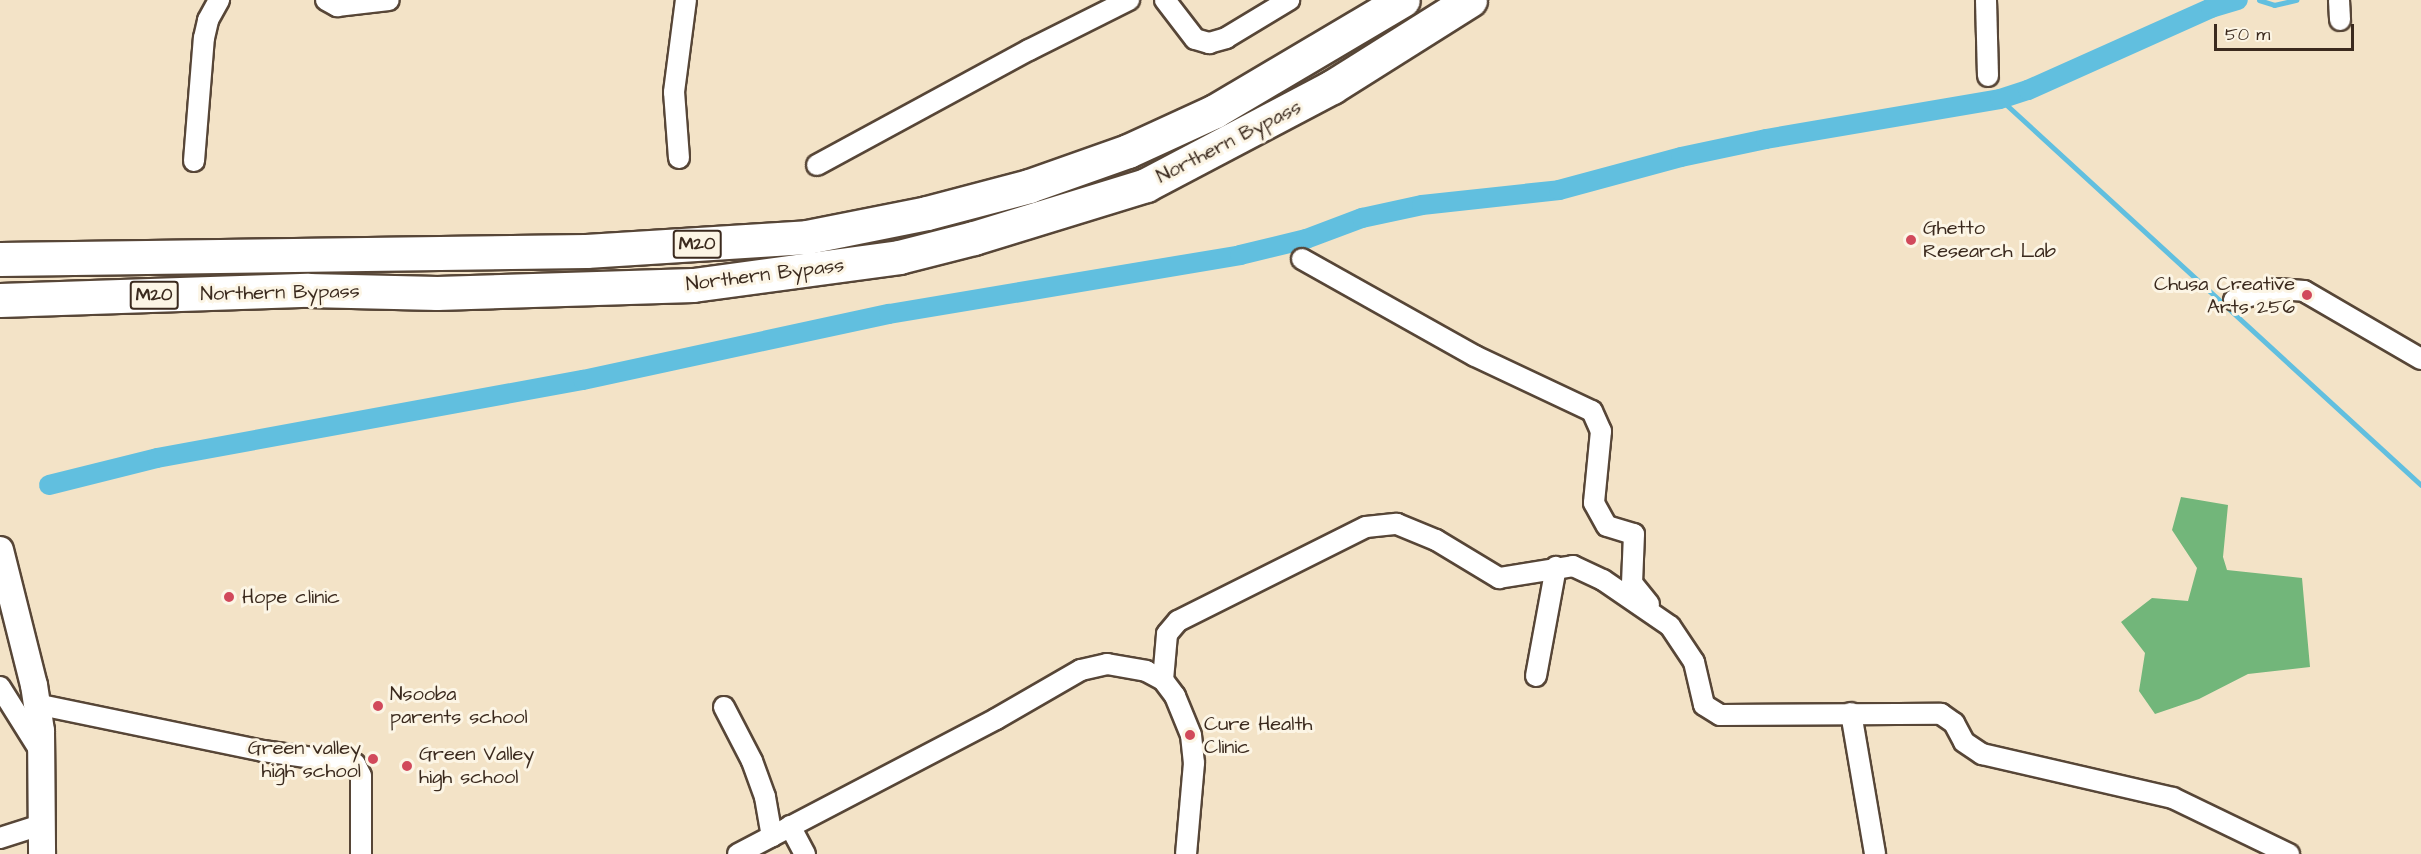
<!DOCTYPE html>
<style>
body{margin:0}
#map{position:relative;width:2421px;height:854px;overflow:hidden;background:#f3e3c7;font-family:"Architects Daughter",sans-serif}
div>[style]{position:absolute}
.forest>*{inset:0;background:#72b67a}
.stream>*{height:5px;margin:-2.5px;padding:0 2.5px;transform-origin:2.5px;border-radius:2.5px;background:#61bfdf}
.canal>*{height:20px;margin:-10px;padding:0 10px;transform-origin:10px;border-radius:10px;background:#61bfdf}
.roads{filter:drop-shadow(2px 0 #574637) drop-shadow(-2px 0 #574637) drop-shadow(0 2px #574637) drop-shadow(0 -2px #574637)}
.minor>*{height:20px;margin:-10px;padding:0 10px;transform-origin:10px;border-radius:10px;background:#fff}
.tertiary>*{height:26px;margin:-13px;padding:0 13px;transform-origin:13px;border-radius:13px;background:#fff}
.motorway>*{height:33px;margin:-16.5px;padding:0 16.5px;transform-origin:16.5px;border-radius:16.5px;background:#fff}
.dots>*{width:16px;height:16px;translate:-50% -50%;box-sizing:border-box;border:3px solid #fcf5e5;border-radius:50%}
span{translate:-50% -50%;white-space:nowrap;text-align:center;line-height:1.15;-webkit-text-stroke:6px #fcf5e5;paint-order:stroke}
.shield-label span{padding:2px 4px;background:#fcf5e5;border:2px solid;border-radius:4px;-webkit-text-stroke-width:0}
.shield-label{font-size:18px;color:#3b2a1e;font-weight:700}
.street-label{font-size:20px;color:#3b2a1e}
.poi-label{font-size:20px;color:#3b2a1e}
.left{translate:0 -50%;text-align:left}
.right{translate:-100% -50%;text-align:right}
.scale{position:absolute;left:2214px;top:24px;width:140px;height:27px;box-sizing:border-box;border:3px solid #3b2a1e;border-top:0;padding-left:8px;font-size:18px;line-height:21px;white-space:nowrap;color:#3b2a1e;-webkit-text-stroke:4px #fcf5e5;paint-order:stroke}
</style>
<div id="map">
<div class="forest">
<div style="clip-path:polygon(2181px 497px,2228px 505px,2223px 557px,2227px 570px,2302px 578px,2310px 667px,2248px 674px,2199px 699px,2155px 714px,2139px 691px,2145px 653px,2121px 622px,2152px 598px,2188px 601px,2197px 568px,2172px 530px)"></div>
</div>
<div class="stream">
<div style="left:2259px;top:0;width:16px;rotate:18deg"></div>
<div style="left:2274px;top:5px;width:23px;rotate:-13deg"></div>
<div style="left:2000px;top:99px;width:571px;rotate:42.52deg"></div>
</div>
<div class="canal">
<div style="left:49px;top:485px;width:111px;rotate:-14deg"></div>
<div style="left:157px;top:458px;width:433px;rotate:-10.4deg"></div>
<div style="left:583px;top:380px;width:313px;rotate:-12.2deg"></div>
<div style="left:889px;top:314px;width:356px;rotate:-9.5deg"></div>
<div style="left:1240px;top:255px;width:68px;rotate:-13.6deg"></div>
<div style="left:1306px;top:239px;width:60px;rotate:-20.6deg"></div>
<div style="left:1362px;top:218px;width:61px;rotate:-12.2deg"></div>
<div style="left:1422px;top:205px;width:138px;rotate:-6.2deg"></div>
<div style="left:1559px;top:190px;width:126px;rotate:-15.1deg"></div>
<div style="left:1681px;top:157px;width:87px;rotate:-12deg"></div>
<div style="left:1766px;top:139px;width:237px;rotate:-9.7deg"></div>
<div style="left:2000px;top:99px;width:29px;rotate:-18deg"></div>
<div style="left:2028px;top:90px;width:201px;rotate:-24.1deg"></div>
<div style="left:2211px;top:8px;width:28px;rotate:-17deg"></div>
</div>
<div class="roads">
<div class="minor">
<div style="left:326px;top:0;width:13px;rotate:29deg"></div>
<div style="left:337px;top:6px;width:52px;rotate:-6.6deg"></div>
<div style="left:1165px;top:0;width:49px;rotate:52.4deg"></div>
<div style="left:1195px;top:39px;width:15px;rotate:16deg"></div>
<div style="left:1209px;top:43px;width:18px;rotate:-16deg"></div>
<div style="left:1226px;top:38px;width:74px;rotate:-31.1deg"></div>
<div style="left:1986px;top:0;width:76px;rotate:88.5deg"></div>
<div style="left:2339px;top:0;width:20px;rotate:87deg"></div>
<div style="left:679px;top:158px;width:66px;rotate:-94.3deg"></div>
<div style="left:674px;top:92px;width:93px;rotate:-82.6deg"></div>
<div style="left:194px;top:161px;width:123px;rotate:-85.4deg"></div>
<div style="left:204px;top:38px;width:18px;rotate:-77deg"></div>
<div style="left:208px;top:20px;width:23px;rotate:-61deg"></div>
<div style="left:817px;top:165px;width:241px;rotate:-28.5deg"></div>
<div style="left:1029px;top:50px;width:112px;rotate:-26.6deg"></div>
<div style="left:1302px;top:259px;width:198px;rotate:29.3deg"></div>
<div style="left:1475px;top:356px;width:129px;rotate:25.2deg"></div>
<div style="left:1592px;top:411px;width:22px;rotate:66deg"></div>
<div style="left:1601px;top:431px;width:72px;rotate:95.6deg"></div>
<div style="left:1594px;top:503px;width:26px;rotate:61deg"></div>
<div style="left:1607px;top:526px;width:28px;rotate:17deg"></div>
<div style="left:1634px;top:534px;width:49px;rotate:92.3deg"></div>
<div style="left:1632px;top:583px;width:27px;rotate:51deg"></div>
<div style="left:2234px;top:300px;width:44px;rotate:-14.3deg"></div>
<div style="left:2277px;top:289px;width:27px;rotate:4deg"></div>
<div style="left:2304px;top:291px;width:135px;rotate:30.2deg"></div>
<div style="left:1536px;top:676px;width:111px;rotate:-79.6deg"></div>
<div style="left:1163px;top:680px;width:46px;rotate:-85deg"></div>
<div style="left:1167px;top:634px;width:17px;rotate:-50deg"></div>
<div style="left:1178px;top:621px;width:210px;rotate:-26.6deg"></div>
<div style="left:1366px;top:527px;width:31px;rotate:-6deg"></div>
<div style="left:1397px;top:524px;width:42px;rotate:22.3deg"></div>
<div style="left:1436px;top:540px;width:74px;rotate:31.1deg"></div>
<div style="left:1499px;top:578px;width:75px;rotate:-9.2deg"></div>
<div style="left:1573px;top:566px;width:33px;rotate:25deg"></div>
<div style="left:1603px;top:580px;width:81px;rotate:34.5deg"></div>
<div style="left:1670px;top:626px;width:43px;rotate:56.3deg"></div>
<div style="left:1694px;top:662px;width:44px;rotate:76.9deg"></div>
<div style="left:1704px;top:705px;width:19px;rotate:32deg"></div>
<div style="left:1720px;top:715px;width:221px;rotate:-0.3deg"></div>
<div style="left:1941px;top:714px;width:16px;rotate:35deg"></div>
<div style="left:1954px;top:723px;width:21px;rotate:62deg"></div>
<div style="left:1964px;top:742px;width:22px;rotate:34deg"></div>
<div style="left:1982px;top:754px;width:196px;rotate:13deg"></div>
<div style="left:2173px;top:798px;width:129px;rotate:25.8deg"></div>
<div style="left:0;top:687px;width:79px;rotate:57.9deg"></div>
<div style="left:36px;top:704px;width:232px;rotate:11.7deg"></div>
<div style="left:263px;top:751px;width:93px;rotate:8deg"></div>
<div style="left:355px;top:764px;width:13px;rotate:63deg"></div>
<div style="left:361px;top:776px;width:78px;rotate:90deg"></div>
<div style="left:724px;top:707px;width:61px;rotate:62.6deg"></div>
<div style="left:752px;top:761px;width:38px;rotate:70deg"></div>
<div style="left:765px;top:797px;width:40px;rotate:80deg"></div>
<div style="left:1851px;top:713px;width:143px;rotate:80.3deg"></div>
<div style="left:790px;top:826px;width:32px;rotate:62deg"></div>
<div style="left:0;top:838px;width:46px;rotate:-17.7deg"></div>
<div style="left:738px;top:854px;width:291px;rotate:-27.6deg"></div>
<div style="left:996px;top:719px;width:98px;rotate:-30deg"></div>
<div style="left:1081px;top:670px;width:27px;rotate:-13deg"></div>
<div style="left:1107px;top:664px;width:40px;rotate:10deg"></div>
<div style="left:1146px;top:671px;width:19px;rotate:28deg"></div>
<div style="left:1163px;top:680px;width:20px;rotate:53deg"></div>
<div style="left:1175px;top:696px;width:42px;rotate:67.7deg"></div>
<div style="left:1191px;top:735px;width:28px;rotate:84deg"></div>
<div style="left:1194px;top:763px;width:91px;rotate:95deg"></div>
</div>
<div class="tertiary">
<div style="left:0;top:550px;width:139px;rotate:75.9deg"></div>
<div style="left:34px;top:685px;width:47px;rotate:81.3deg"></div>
<div style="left:41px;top:731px;width:123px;rotate:89.5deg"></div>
</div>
<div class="motorway">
<div style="left:0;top:259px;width:586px;rotate:-0.78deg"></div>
<div style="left:586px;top:251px;width:221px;rotate:-3.6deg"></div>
<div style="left:807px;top:237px;width:122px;rotate:-11.3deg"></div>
<div style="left:927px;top:213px;width:106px;rotate:-14.8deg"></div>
<div style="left:1029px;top:186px;width:105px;rotate:-19.5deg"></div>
<div style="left:1128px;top:151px;width:96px;rotate:-24.7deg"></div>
<div style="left:1215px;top:111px;width:218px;rotate:-30.6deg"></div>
<div style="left:0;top:300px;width:308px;rotate:-1.9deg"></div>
<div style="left:308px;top:290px;width:129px;rotate:1.3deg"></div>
<div style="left:437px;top:293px;width:256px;rotate:-1.8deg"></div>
<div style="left:693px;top:285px;width:208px;rotate:-7.7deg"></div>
<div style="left:899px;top:257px;width:77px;rotate:-14.2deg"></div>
<div style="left:974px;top:238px;width:180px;rotate:-17.1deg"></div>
<div style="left:1146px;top:185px;width:210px;rotate:-27.8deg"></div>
<div style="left:1332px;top:87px;width:163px;rotate:-32.2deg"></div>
</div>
</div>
<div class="dots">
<div style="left:1911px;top:240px;background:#d1495b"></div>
<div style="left:2307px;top:295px;background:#d1495b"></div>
<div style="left:229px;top:597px;background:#d1495b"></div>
<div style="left:378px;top:706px;background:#d1495b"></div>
<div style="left:1190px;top:735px;background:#d1495b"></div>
<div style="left:373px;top:759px;background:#d1495b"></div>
<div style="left:407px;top:766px;background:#d1495b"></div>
</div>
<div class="shield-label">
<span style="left:697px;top:244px">M20</span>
<span style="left:154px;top:295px">M20</span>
</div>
<div class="street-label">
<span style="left:1229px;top:142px;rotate:-27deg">Northern Bypass</span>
<span style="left:765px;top:275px;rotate:-7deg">Northern Bypass</span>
<span style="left:280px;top:293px;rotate:-1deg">Northern Bypass</span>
</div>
<div class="poi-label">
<span class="left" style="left:1923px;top:240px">Ghetto<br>Research Lab</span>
<span class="right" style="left:2295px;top:296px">Chusa Creative<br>Arts 256</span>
<span class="left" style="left:242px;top:597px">Hope clinic</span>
<span class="left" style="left:390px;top:706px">Nsooba<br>parents school</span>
<span class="left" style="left:1204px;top:736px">Cure Health<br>Clinic</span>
<span class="right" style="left:361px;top:760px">Green valley<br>high school</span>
<span class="left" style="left:419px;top:766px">Green Valley<br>high school</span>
</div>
<div class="scale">50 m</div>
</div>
